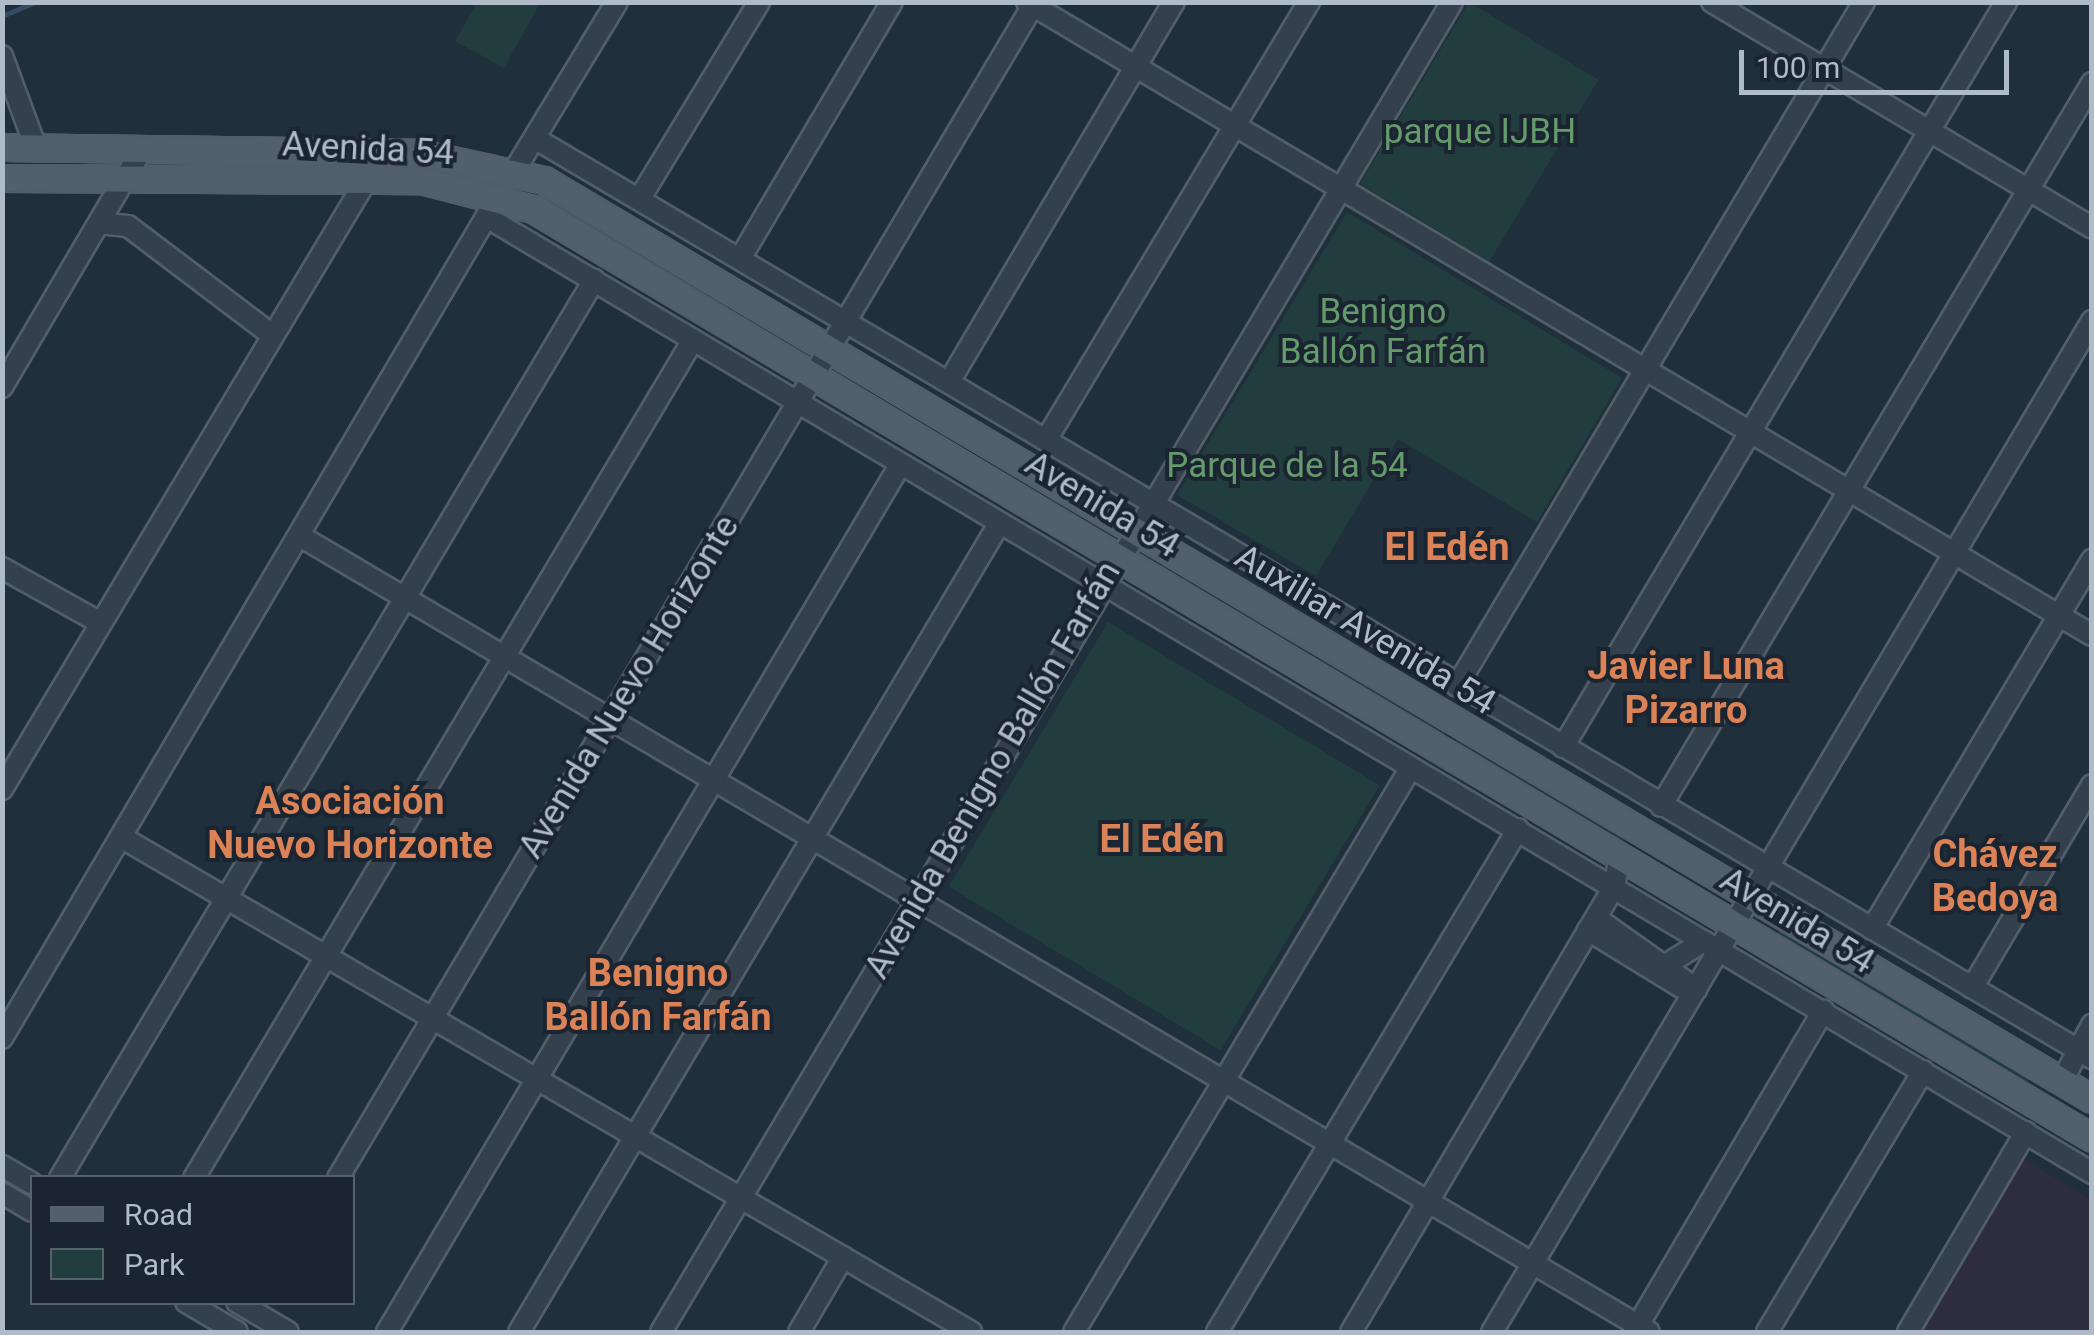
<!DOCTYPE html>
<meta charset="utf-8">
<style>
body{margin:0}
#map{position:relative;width:2094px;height:1335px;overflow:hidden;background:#202f3c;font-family:Roboto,sans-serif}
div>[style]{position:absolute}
.medical>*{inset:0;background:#2d2d3d}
.green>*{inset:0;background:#223d3d;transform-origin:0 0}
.stream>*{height:5px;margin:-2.5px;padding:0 2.5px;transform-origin:2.5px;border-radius:2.5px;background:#334d65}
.roads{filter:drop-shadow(2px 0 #525e6a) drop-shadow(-2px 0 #525e6a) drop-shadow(0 2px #525e6a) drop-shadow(0 -2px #525e6a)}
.minor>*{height:20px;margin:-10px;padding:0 10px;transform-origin:10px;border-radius:10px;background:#34404c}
.major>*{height:25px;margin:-12.5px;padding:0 12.5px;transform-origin:12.5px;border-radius:12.5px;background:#52606c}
span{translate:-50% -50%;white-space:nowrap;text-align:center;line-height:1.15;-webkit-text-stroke:8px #1a2531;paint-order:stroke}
.park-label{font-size:35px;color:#659b6c}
.street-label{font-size:35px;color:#afbbc8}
.neighbourhood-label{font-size:38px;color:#db8357;font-weight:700}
.frame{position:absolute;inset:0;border:5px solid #afbbc8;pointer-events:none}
.legend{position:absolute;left:30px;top:1175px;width:325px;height:130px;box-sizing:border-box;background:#1a2531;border:2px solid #56616d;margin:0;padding:12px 18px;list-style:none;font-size:30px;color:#afbbc8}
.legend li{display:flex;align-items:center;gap:20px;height:50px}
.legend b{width:50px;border:2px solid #56616d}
.scale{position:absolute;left:1739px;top:50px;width:270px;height:45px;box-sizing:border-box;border:5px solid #afbbc8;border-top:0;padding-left:12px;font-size:30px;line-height:35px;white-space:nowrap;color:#afbbc8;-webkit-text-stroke:8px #1a2531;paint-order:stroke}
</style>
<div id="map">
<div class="medical">
<div style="clip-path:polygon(2023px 1158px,2091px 1200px,2091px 1332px,1923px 1332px)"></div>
</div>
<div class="green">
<div style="left:1469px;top:2px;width:151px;height:212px;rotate:31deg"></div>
<div style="clip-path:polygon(477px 3px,540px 3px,504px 68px,455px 41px)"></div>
<div style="clip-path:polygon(195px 159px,425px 161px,525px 182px,731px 302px,725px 312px,541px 204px,479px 181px,194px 169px)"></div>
<div style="clip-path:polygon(1347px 212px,1622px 378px,1537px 522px,1398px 439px,1316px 576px,1177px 495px)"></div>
<div style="left:1163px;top:558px;width:332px;height:12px;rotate:31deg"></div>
<div style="left:1108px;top:622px;width:317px;height:309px;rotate:31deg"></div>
<div style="left:1459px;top:736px;width:195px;height:13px;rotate:31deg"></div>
<div style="clip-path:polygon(1782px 926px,2032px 1074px,2024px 1089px,1774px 938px)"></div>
</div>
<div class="stream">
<div style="left:2px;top:16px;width:36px;rotate:-23deg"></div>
</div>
<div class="roads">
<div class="minor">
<div style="left:1027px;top:2px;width:1239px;rotate:30.73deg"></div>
<div style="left:1712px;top:2px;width:442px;rotate:30.7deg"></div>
<div style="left:2px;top:56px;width:98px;rotate:69.7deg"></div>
<div style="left:536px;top:139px;width:1807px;rotate:30.57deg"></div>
<div style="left:516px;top:168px;width:194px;rotate:-58.7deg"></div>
<div style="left:640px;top:198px;width:229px;rotate:-58.7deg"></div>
<div style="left:490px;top:219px;width:1865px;rotate:30.77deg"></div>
<div style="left:106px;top:224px;width:22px;rotate:5deg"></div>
<div style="left:128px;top:226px;width:181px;rotate:37.1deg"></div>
<div style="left:741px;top:257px;width:296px;rotate:-59.4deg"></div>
<div style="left:949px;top:382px;width:442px;rotate:-59.4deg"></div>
<div style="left:2px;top:387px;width:276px;rotate:-59.5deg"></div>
<div style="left:1046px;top:440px;width:511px;rotate:-59.02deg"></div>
<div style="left:300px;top:536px;width:1566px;rotate:30.54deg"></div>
<div style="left:2px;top:568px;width:113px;rotate:29.1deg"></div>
<div style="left:1457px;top:686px;width:796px;rotate:-59.25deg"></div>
<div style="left:1563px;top:747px;width:867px;rotate:-59.26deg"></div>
<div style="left:2px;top:789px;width:711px;rotate:-59.11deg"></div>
<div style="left:1661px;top:806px;width:842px;rotate:-59.2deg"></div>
<div style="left:121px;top:837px;width:984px;rotate:30.21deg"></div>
<div style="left:1596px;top:918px;width:123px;rotate:35.4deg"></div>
<div style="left:1872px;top:929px;width:430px;rotate:-59.2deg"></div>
<div style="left:1588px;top:930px;width:109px;rotate:31.5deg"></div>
<div style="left:1669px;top:963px;width:41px;rotate:-32.2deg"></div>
<div style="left:1972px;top:988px;width:236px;rotate:-59.4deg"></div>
<div style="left:2px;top:1038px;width:962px;rotate:-59.47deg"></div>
<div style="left:2062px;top:1081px;width:64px;rotate:-61.8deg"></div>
<div style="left:2px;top:1166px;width:34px;rotate:30deg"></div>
<div style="left:60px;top:1178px;width:1045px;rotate:-59.26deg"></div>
<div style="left:194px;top:1178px;width:975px;rotate:-59.23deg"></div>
<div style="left:338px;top:1178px;width:1367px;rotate:-59.35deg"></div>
<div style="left:2px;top:1193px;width:35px;rotate:31deg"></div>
<div style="left:186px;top:1302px;width:59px;rotate:30.5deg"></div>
<div style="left:237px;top:1302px;width:59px;rotate:30.5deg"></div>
<div style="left:387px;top:1332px;width:1007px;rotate:-59.39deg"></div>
<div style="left:519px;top:1332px;width:940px;rotate:-59.29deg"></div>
<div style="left:661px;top:1332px;width:1547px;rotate:-59.26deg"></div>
<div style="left:799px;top:1332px;width:87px;rotate:-59.6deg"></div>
<div style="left:1074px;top:1332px;width:656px;rotate:-59.17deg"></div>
<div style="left:1217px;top:1332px;width:586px;rotate:-59.1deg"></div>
<div style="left:1351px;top:1332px;width:517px;rotate:-59.42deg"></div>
<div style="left:1614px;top:887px;width:33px;rotate:-79deg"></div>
<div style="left:1492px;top:1332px;width:1176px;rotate:-59.31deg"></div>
<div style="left:1634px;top:1332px;width:373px;rotate:-59.5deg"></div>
<div style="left:1767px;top:1332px;width:304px;rotate:-59.1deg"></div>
<div style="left:1908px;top:1332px;width:232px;rotate:-59.5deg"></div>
</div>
<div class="major">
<div style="left:2px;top:147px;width:418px;rotate:0.8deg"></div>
<div style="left:420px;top:153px;width:127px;rotate:12.3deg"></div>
<div style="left:544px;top:180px;width:1800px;rotate:30.7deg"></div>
<div style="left:2px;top:178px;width:418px;rotate:0.3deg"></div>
<div style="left:420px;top:180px;width:117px;rotate:14.4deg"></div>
<div style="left:533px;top:209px;width:1815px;rotate:30.79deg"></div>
</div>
</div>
<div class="park-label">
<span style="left:1480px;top:132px">parque IJBH</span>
<span style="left:1383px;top:332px">Benigno<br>Ballón Farfán</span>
<span style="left:1287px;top:466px">Parque de la 54</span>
</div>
<div class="street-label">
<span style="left:368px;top:149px;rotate:3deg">Avenida 54</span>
<span style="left:1102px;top:505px;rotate:31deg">Avenida 54</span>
<span style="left:1365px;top:630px;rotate:31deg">Auxiliar Avenida 54</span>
<span style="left:629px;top:687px;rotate:-59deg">Avenida Nuevo Horizonte</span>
<span style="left:993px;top:770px;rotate:-60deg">Avenida Benigno Ballón Farfán</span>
<span style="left:1797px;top:921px;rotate:31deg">Avenida 54</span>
</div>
<div class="neighbourhood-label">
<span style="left:1447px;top:548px">El Edén</span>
<span style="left:1686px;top:689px">Javier Luna<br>Pizarro</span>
<span style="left:350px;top:824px">Asociación<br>Nuevo Horizonte</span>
<span style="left:1162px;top:840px">El Edén</span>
<span style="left:1995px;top:877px">Chávez<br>Bedoya</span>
<span style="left:658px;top:996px">Benigno<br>Ballón Farfán</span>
</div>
<div class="frame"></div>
<ul class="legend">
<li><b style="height:12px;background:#52606c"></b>Road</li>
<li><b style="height:28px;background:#223d3d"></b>Park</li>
</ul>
<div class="scale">100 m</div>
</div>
